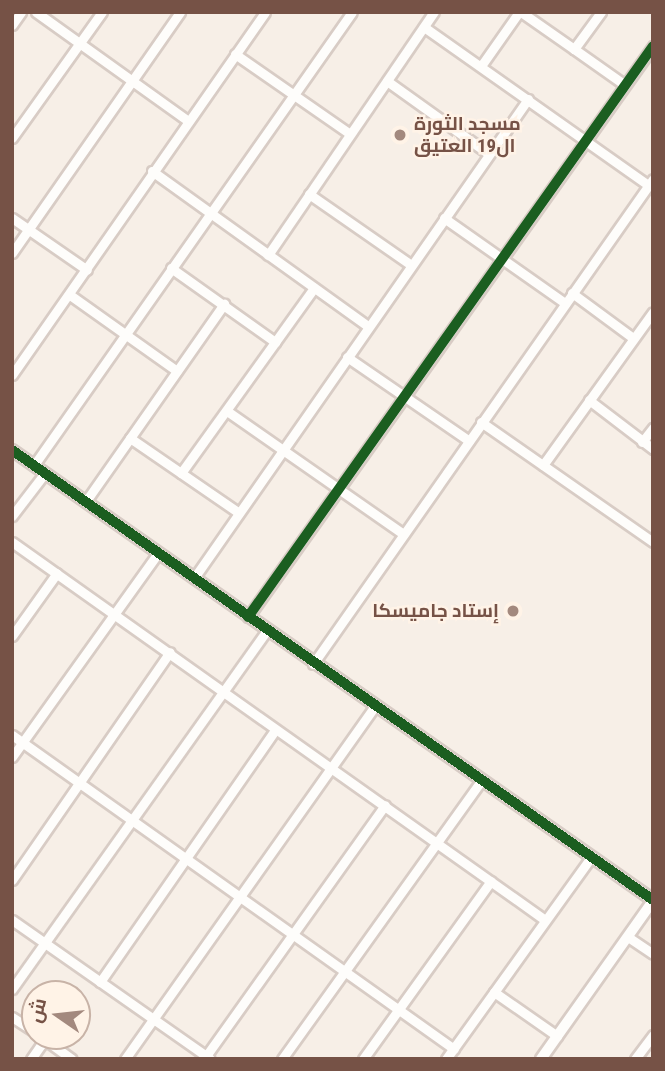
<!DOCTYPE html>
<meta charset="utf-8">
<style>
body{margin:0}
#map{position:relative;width:665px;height:1071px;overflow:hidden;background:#f7efe7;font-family:"Roboto Condensed",Cairo,sans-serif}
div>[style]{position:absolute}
.roads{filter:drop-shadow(2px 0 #d8ccc5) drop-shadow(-2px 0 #d8ccc5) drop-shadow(0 2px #d8ccc5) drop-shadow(0 -2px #d8ccc5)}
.minor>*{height:9px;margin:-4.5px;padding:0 4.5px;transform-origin:4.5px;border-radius:4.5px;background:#fefdfb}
.tertiary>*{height:10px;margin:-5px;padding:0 5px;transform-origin:5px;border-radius:5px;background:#fefdfb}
.cycleway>*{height:10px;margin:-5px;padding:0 5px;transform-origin:5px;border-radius:5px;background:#1b5e20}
.dots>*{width:19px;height:19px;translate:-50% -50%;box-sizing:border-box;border:4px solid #fff3e7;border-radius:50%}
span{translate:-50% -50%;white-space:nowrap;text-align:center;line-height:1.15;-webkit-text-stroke:5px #fff3e7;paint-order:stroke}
.poi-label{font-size:19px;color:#765246;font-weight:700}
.left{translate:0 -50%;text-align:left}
.right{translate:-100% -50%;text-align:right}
.frame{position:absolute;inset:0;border:14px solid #765246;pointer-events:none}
.north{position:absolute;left:21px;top:980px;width:70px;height:70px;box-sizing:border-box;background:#fff3e7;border:2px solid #c8b3a7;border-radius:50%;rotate:284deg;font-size:19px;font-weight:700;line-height:28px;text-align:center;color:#765246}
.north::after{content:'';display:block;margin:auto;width:24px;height:32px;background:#a3897e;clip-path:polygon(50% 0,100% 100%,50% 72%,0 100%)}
</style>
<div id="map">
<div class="roads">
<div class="minor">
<div style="left:36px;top:12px;width:187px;rotate:35.6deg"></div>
<div style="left:521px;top:12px;width:65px;rotate:34.9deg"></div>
<div style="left:574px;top:49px;width:46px;rotate:-53.9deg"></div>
<div style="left:12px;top:25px;width:16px;rotate:-55deg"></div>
<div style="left:424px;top:27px;width:274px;rotate:35.2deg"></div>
<div style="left:574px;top:49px;width:62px;rotate:35.2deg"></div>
<div style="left:235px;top:54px;width:140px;rotate:34.8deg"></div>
<div style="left:481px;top:66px;width:66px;rotate:-54.9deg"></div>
<div style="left:387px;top:81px;width:125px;rotate:35.6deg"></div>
<div style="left:12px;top:138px;width:155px;rotate:-54.5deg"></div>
<div style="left:152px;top:171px;width:266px;rotate:35.7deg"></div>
<div style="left:309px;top:194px;width:124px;rotate:34.8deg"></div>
<div style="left:12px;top:218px;width:91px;rotate:34.7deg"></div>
<div style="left:444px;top:218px;width:148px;rotate:35.1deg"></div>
<div style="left:12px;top:253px;width:294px;rotate:-55.1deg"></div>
<div style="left:268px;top:255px;width:294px;rotate:-55.7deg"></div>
<div style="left:171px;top:268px;width:128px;rotate:35.4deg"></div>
<div style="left:572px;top:293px;width:76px;rotate:36.4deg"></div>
<div style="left:70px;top:295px;width:131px;rotate:35.4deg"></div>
<div style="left:347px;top:357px;width:148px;rotate:34.5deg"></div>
<div style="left:12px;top:375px;width:442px;rotate:-55.1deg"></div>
<div style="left:589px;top:400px;width:81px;rotate:37.4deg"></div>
<div style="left:227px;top:411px;width:215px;rotate:34.9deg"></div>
<div style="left:481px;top:422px;width:210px;rotate:34.9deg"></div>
<div style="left:130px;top:438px;width:132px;rotate:34.5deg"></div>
<div style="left:642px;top:442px;width:18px;rotate:-52deg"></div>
<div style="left:34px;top:465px;width:553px;rotate:-54.93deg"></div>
<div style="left:543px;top:465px;width:188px;rotate:-54.3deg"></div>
<div style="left:181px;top:473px;width:228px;rotate:-54.3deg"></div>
<div style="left:86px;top:501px;width:241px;rotate:-55deg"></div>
<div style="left:12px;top:516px;width:54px;rotate:-52.5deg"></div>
<div style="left:12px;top:542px;width:653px;rotate:35.34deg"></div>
<div style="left:194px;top:578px;width:584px;rotate:-55.11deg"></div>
<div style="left:248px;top:617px;width:700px;rotate:-54.65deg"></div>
<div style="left:12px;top:636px;width:77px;rotate:-54.5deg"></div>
<div style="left:313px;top:664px;width:592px;rotate:-54.97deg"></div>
<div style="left:12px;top:735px;width:542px;rotate:35.39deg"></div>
<div style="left:12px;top:757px;width:251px;rotate:-54.4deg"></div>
<div style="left:12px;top:880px;width:277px;rotate:-55.3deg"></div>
<div style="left:12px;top:920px;width:241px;rotate:35deg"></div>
<div style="left:628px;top:937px;width:30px;rotate:34deg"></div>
<div style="left:100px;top:982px;width:307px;rotate:-55.2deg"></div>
<div style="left:12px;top:989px;width:439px;rotate:-54.6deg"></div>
<div style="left:494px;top:992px;width:77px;rotate:34.9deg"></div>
<div style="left:12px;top:1017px;width:27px;rotate:33deg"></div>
<div style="left:40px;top:1036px;width:39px;rotate:36deg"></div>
<div style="left:206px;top:1056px;width:308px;rotate:-54.5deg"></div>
<div style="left:31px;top:1059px;width:24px;rotate:-55deg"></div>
<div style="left:125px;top:1059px;width:433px;rotate:-54.7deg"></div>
<div style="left:282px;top:1059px;width:342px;rotate:-54.4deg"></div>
<div style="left:363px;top:1059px;width:219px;rotate:-54.3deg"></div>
<div style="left:446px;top:1059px;width:249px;rotate:-54.3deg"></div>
<div style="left:635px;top:1059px;width:30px;rotate:-53deg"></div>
</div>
<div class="tertiary">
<div style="left:12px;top:450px;width:783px;rotate:35.07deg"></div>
<div style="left:541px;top:1059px;width:194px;rotate:-54.7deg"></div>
</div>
</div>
<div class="cycleway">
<div style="left:12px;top:450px;width:783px;rotate:35.07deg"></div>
<div style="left:248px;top:617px;width:700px;rotate:-54.65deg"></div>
</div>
<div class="dots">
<div style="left:400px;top:135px;background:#a3897e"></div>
<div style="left:513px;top:611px;background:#a3897e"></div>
</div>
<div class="poi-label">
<span class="left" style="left:414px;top:135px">مسجد الثورة<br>ال19 العتيق</span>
<span class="right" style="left:499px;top:611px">إستاد جاميسكا</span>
</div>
<div class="frame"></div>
<div class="north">ش</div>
</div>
